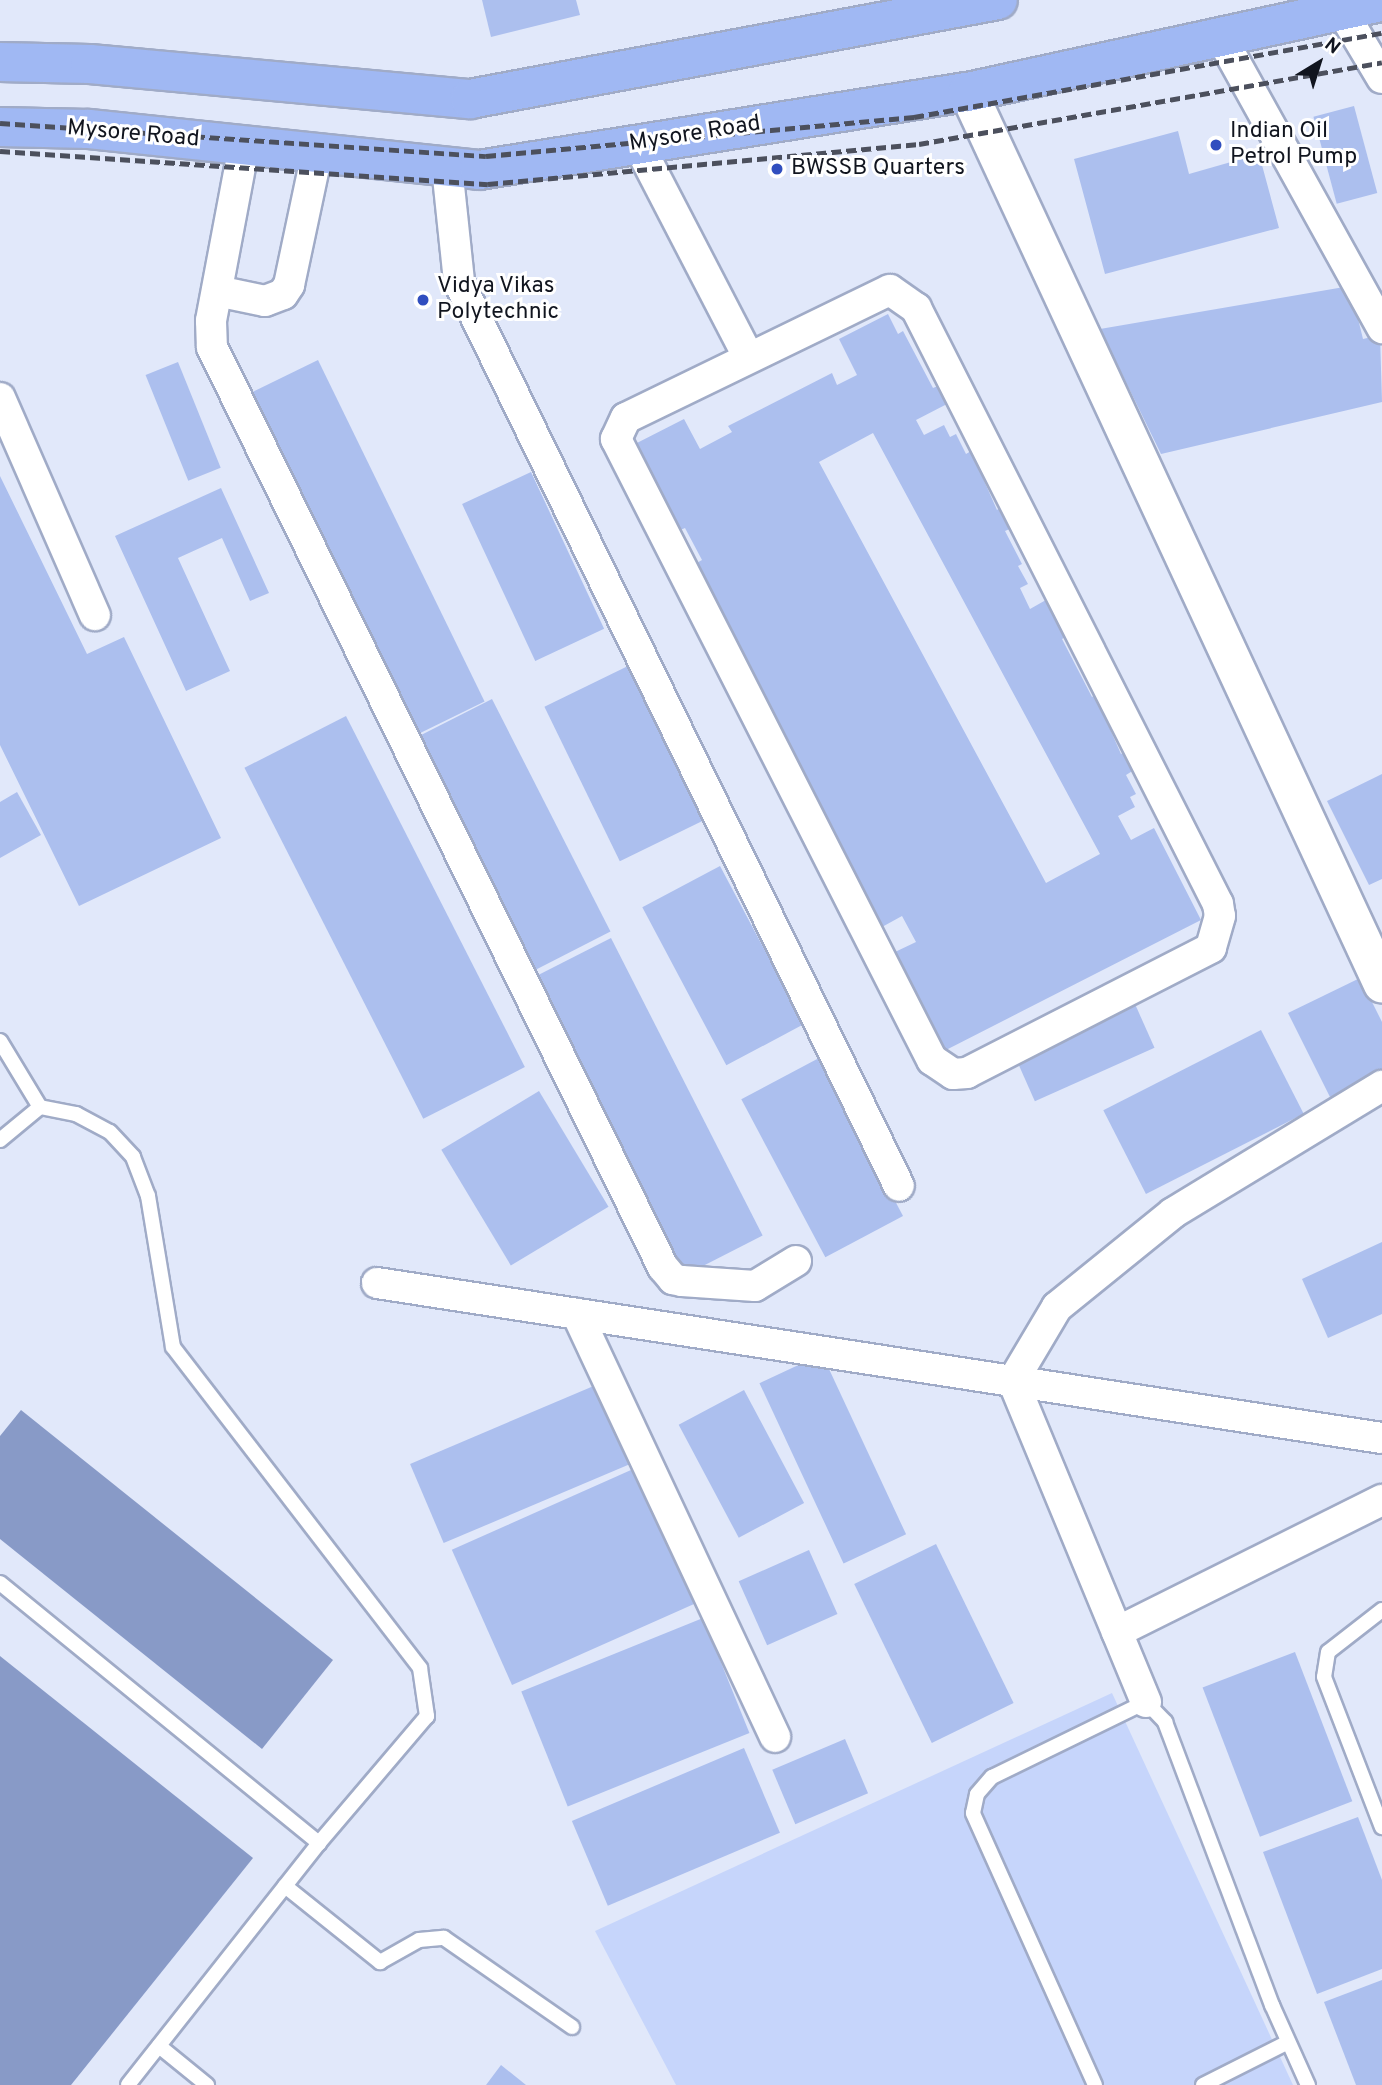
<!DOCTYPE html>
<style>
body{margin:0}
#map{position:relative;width:1382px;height:2085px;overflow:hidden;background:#e1e8fa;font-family:Overpass,sans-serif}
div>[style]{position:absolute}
.green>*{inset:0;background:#c6d5fb}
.water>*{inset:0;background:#889ac7}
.building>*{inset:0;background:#acbfee;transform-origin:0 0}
.roads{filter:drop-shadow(2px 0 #a0abc7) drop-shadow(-2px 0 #a0abc7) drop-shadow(0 2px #a0abc7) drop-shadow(0 -2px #a0abc7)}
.service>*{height:14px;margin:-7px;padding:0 7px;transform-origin:7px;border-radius:7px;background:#fff}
.minor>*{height:30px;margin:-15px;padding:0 15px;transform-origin:15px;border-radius:15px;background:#fff}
.tertiary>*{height:37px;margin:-18.5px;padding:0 18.5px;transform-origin:18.5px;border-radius:18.5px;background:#fff}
.trunk>*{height:38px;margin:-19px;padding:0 19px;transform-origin:19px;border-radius:19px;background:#a0b8f3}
.rail>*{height:5px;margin-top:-2.5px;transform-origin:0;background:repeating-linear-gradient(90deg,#4c505d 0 10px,transparent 0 15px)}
.dots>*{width:19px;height:19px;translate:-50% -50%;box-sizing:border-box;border:4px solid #fff;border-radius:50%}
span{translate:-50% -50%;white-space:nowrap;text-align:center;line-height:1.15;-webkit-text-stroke:6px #fff;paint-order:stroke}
.poi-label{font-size:23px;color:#11151f}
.left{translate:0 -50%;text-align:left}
.street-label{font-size:23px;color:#11151f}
.north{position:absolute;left:1284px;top:28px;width:70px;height:70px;-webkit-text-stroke:5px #fff;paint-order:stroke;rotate:38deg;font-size:19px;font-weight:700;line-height:28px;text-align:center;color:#11151f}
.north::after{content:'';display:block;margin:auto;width:24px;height:32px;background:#11151f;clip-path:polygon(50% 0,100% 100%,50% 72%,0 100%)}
</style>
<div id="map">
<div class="green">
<div style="clip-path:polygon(1112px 1693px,1293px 2085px,676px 2085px,595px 1931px)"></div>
</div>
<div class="water">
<div style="clip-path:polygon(21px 1410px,333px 1660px,262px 1749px,0 1539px,0 1436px)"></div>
<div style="clip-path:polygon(0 1656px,253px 1858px,71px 2085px,0 2085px)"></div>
</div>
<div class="building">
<div style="clip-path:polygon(482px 0,576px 0,580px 15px,491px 37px)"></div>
<div style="left:1354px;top:106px;width:90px;height:42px;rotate:75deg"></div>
<div style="clip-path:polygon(1178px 131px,1189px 174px,1259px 154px,1279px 228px,1105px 274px,1074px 159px)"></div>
<div style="clip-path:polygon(1350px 286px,1363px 339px,1380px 335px,1382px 402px,1161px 454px,1100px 329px)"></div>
<div style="clip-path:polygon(evenodd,888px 314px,898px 334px,903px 331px,933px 388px,938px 386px,947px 404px,916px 420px,924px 435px,944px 425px,950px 437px,956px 434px,966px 454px,971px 451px,997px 510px,1001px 507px,1012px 528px,1005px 531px,1022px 564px,1018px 566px,1028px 584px,1020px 588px,1030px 609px,1053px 596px,1072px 633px,1062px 639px,1092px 697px,1095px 695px,1121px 754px,1125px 752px,1134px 770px,1126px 775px,1136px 794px,1130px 797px,1135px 807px,1118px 816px,1131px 840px,1154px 828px,1201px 920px,946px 1050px,895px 952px,916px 942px,902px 916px,882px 927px,695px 564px,702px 560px,685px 528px,678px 531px,633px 445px,684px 419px,700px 449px,732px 432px,728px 426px,832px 373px,837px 385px,857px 375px,839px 339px,888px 314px,873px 433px,1100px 854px,1046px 883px,819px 462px,873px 433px)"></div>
<div style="left:318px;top:360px;width:380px;height:75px;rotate:64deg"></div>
<div style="left:178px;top:362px;width:114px;height:35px;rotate:68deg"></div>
<div style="left:531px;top:472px;width:173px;height:76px;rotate:65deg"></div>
<div style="clip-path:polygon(0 476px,87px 654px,124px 637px,221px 838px,79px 906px,0 745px)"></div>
<div style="clip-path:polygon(221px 488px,269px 593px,250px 601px,222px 538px,178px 558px,230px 671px,186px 691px,115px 536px)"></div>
<div style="left:628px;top:666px;width:172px;height:93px;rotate:64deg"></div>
<div style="left:492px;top:699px;width:261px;height:90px;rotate:63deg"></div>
<div style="left:346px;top:716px;width:394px;height:114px;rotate:63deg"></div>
<div style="clip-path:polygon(1382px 774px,1382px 879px,1369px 885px,1327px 801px)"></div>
<div style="clip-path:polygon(17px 792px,41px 835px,0 858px,0 802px)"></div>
<div style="left:720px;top:866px;width:179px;height:88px;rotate:62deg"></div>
<div style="left:611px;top:938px;width:334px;height:86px;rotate:63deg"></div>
<div style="clip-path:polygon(1360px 978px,1382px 1022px,1382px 1071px,1330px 1097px,1288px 1013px)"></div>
<div style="left:1135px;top:1004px;width:48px;height:131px;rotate:66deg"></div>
<div style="left:1261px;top:1030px;width:94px;height:177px;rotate:63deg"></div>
<div style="left:819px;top:1058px;width:179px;height:88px;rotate:62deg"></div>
<div style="left:539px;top:1091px;width:135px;height:114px;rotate:59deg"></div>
<div style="clip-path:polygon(1382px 1242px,1382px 1314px,1328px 1338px,1302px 1279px)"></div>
<div style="left:822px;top:1354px;width:199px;height:69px;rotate:65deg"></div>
<div style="left:596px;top:1385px;width:86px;height:202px;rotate:67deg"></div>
<div style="left:744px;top:1390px;width:128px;height:74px;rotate:62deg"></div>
<div style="left:640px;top:1466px;width:148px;height:206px;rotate:66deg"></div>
<div style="left:936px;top:1544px;width:177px;height:91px;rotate:64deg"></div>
<div style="left:809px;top:1550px;width:70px;height:77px;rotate:66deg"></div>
<div style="left:703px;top:1618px;width:124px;height:196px;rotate:68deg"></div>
<div style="left:1295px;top:1652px;width:160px;height:99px;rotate:69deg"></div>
<div style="left:845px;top:1739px;width:59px;height:79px;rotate:67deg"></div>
<div style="left:744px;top:1748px;width:92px;height:187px;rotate:67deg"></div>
<div style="clip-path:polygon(1358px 1817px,1382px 1880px,1382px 1969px,1317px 1994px,1263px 1852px)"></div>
<div style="clip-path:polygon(1382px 1980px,1382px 2085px,1356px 2085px,1324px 2002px)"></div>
<div style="clip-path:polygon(501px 2065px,526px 2085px,486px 2085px)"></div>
</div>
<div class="roads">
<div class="service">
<div style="left:0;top:1041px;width:77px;rotate:58.8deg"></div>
<div style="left:0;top:1140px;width:52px;rotate:-39.5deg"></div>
<div style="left:40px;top:1107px;width:37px;rotate:11deg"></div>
<div style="left:76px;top:1114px;width:38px;rotate:28deg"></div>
<div style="left:110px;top:1132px;width:34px;rotate:47deg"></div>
<div style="left:133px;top:1157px;width:42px;rotate:69deg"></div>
<div style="left:148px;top:1196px;width:153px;rotate:80.6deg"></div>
<div style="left:173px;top:1347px;width:405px;rotate:52.4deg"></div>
<div style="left:420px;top:1668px;width:49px;rotate:81.7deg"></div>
<div style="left:427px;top:1716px;width:167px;rotate:130.4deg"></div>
<div style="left:0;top:1583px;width:412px;rotate:39.2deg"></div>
<div style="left:319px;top:1843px;width:308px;rotate:128.3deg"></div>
<div style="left:1382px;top:1610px;width:68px;rotate:142.1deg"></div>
<div style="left:1328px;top:1652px;width:25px;rotate:99deg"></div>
<div style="left:1324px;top:1677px;width:161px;rotate:68.9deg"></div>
<div style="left:285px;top:1886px;width:122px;rotate:38.7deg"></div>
<div style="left:380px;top:1962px;width:45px;rotate:-29.4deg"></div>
<div style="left:419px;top:1940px;width:25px;rotate:-5deg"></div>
<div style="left:444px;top:1938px;width:156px;rotate:34.8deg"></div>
<div style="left:159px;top:2046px;width:62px;rotate:39.1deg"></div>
<div style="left:1095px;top:2085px;width:298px;rotate:-114.2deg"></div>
<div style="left:973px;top:1813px;width:19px;rotate:-78deg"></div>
<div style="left:977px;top:1794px;width:23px;rotate:-49deg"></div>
<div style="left:992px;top:1777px;width:171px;rotate:-26deg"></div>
<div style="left:1146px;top:1702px;width:28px;rotate:46deg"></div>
<div style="left:1165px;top:1722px;width:303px;rotate:69.3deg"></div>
<div style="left:1272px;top:2005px;width:88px;rotate:65.8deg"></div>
<div style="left:1203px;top:2085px;width:95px;rotate:-26.8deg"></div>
</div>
<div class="minor">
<div style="left:1342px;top:11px;width:78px;rotate:59.2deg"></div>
<div style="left:1221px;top:37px;width:333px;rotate:61deg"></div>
<div style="left:638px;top:144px;width:239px;rotate:62.6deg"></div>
<div style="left:244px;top:146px;width:178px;rotate:100.7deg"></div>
<div style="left:211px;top:321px;width:26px;rotate:88deg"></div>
<div style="left:212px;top:347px;width:1025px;rotate:63.89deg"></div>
<div style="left:663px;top:1267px;width:16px;rotate:50deg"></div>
<div style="left:673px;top:1279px;width:9px;rotate:13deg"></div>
<div style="left:682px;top:1281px;width:73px;rotate:3.9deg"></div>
<div style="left:755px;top:1286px;width:48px;rotate:-31.4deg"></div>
<div style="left:447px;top:167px;width:116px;rotate:84deg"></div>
<div style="left:459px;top:282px;width:1005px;rotate:64.05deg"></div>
<div style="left:890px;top:290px;width:32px;rotate:35deg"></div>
<div style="left:916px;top:308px;width:668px;rotate:63.13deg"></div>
<div style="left:1218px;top:904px;width:12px;rotate:81deg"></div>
<div style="left:1220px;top:916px;width:33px;rotate:106deg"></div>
<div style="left:1211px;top:948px;width:274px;rotate:152.9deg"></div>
<div style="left:967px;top:1073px;width:14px;rotate:176deg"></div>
<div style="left:953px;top:1074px;width:25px;rotate:-146deg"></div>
<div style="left:932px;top:1060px;width:697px;rotate:-116.97deg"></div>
<div style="left:616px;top:439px;width:23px;rotate:-65deg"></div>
<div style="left:626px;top:418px;width:293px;rotate:-25.9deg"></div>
<div style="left:217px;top:291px;width:49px;rotate:11.8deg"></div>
<div style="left:265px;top:301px;width:19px;rotate:-21deg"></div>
<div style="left:283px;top:294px;width:11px;rotate:-56deg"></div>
<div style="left:289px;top:285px;width:135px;rotate:-78deg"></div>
<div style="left:0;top:398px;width:237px;rotate:66.4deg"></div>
<div style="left:377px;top:1283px;width:1017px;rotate:8.77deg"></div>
<div style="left:577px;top:1314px;width:467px;rotate:64.9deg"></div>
<div style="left:1117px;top:1632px;width:296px;rotate:-26.5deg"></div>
<div style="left:1146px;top:1702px;width:347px;rotate:-112.5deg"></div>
<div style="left:1013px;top:1381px;width:86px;rotate:-59.3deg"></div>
<div style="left:1057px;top:1307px;width:149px;rotate:-39deg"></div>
<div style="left:1173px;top:1213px;width:245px;rotate:-31.3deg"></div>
</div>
<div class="tertiary">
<div style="left:968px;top:92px;width:983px;rotate:65.1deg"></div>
</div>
<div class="trunk">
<div style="left:0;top:62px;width:90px;rotate:1.3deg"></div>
<div style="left:90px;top:64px;width:382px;rotate:5.3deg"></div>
<div style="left:470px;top:99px;width:537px;rotate:-10.62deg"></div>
<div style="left:0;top:127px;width:89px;rotate:1.3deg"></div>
<div style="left:89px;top:129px;width:392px;rotate:6deg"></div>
<div style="left:479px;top:170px;width:495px;rotate:-9.1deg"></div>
<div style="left:968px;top:92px;width:424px;rotate:-12.3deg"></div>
</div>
</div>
<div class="rail">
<div style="left:0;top:123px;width:487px;rotate:3.9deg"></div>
<div style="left:486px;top:156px;width:430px;rotate:-5.2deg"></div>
<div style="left:914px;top:117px;width:475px;rotate:-10.2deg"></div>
<div style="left:0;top:151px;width:489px;rotate:3.9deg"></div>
<div style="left:488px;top:184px;width:433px;rotate:-5.3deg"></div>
<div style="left:919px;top:144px;width:470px;rotate:-10deg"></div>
</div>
<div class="dots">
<div style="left:1216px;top:145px;background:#304ebf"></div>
<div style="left:777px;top:169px;background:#304ebf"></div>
<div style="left:423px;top:300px;background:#304ebf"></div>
</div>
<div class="poi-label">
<span class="left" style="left:1230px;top:145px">Indian Oil<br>Petrol Pump</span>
<span class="left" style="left:791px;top:169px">BWSSB Quarters</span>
<span class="left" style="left:437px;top:300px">Vidya Vikas<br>Polytechnic</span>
</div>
<div class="street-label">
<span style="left:133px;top:135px;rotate:5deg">Mysore Road</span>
<span style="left:695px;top:135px;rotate:-9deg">Mysore Road</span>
</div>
<div class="north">N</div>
</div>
